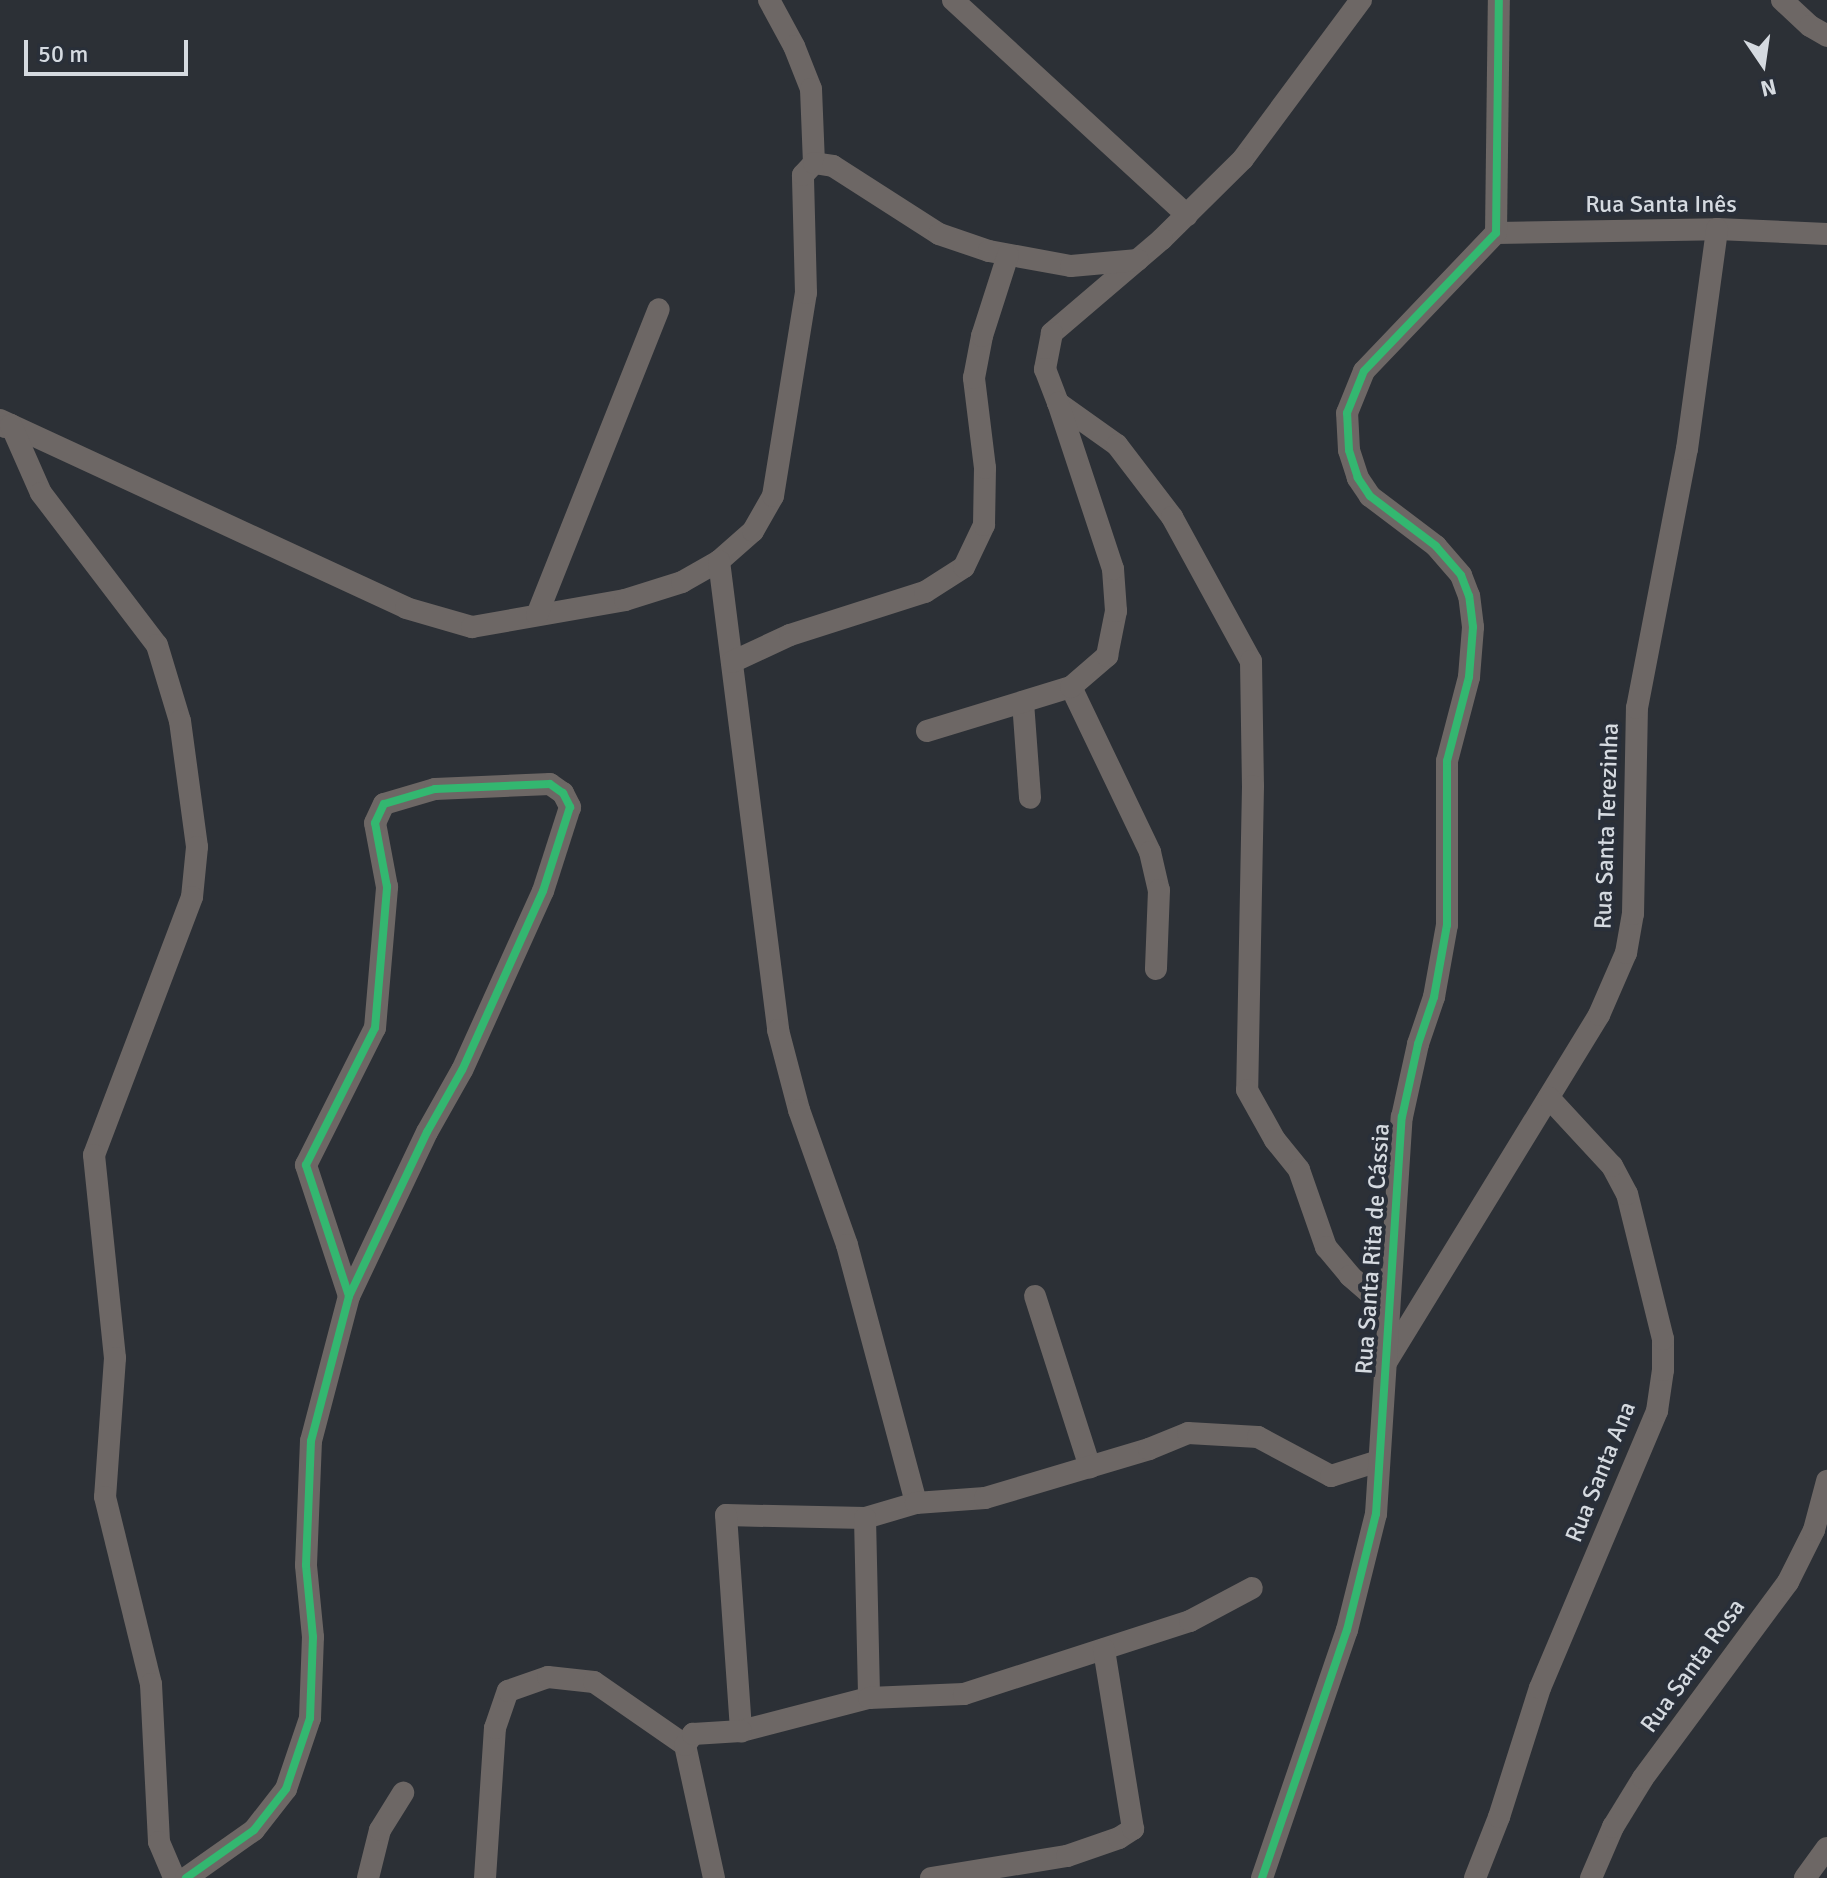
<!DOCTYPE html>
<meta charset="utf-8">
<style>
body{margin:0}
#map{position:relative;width:1827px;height:1878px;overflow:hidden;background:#2c3036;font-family:Signika,sans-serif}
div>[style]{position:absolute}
.street>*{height:22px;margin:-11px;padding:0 11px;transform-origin:11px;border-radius:11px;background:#6d6765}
.cycleway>*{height:8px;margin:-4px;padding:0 4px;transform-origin:4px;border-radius:4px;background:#33b770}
span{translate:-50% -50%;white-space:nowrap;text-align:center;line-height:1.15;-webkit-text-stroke:8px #292f39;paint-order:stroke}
.street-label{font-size:24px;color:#d5dae0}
.north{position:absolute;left:1723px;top:24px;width:80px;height:80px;-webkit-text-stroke:6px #292f39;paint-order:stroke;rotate:167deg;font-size:22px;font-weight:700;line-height:32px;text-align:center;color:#d5dae0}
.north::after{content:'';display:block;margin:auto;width:28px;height:36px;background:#d5dae0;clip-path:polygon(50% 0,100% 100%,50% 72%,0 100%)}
.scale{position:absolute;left:24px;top:40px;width:164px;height:36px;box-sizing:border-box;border:4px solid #d5dae0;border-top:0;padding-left:10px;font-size:24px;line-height:28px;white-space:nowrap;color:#d5dae0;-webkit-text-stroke:6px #292f39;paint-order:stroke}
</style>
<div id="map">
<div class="street">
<div style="left:769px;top:0;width:52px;rotate:61.5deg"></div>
<div style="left:794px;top:46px;width:46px;rotate:68.4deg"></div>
<div style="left:811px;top:89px;width:74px;rotate:87.7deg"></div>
<div style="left:953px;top:0;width:318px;rotate:42.6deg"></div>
<div style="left:1361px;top:0;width:198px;rotate:126.6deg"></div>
<div style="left:1243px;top:159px;width:114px;rotate:135.4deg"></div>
<div style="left:1162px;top:239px;width:145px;rotate:139.5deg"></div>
<div style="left:1052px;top:333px;width:37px;rotate:101deg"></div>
<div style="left:1045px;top:369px;width:36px;rotate:69deg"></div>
<div style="left:1058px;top:403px;width:72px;rotate:35.4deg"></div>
<div style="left:1117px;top:445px;width:91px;rotate:52.6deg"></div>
<div style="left:1172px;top:517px;width:164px;rotate:61.3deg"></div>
<div style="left:1251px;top:661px;width:125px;rotate:89.1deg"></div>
<div style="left:1253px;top:786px;width:304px;rotate:91.1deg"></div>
<div style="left:1247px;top:1090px;width:57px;rotate:60.8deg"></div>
<div style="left:1275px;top:1140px;width:38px;rotate:51deg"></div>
<div style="left:1299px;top:1170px;width:82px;rotate:70.7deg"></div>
<div style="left:1326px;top:1247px;width:38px;rotate:50deg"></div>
<div style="left:1350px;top:1276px;width:50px;rotate:41deg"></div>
<div style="left:1782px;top:0;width:38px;rotate:43deg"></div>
<div style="left:1810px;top:26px;width:20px;rotate:30deg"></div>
<div style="left:1496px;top:233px;width:221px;rotate:-1deg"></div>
<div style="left:1717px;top:229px;width:110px;rotate:2.6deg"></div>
<div style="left:0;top:420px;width:447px;rotate:24.8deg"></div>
<div style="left:406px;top:608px;width:69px;rotate:16.1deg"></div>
<div style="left:472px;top:627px;width:155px;rotate:-10deg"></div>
<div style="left:625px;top:600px;width:60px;rotate:-17.5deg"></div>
<div style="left:682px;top:582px;width:43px;rotate:-29.6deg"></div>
<div style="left:719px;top:561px;width:45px;rotate:-41.4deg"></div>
<div style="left:753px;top:531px;width:40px;rotate:-60.3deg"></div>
<div style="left:773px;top:496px;width:206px;rotate:-80.8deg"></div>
<div style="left:806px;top:293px;width:118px;rotate:-91.5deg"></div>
<div style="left:803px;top:175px;width:16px;rotate:-47deg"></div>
<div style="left:814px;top:163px;width:19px;rotate:9deg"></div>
<div style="left:833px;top:166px;width:126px;rotate:32.7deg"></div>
<div style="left:939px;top:234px;width:53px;rotate:18.8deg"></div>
<div style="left:989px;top:251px;width:83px;rotate:10.4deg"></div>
<div style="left:1071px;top:266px;width:67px;rotate:-5.1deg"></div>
<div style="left:5px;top:427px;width:6px;rotate:-18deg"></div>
<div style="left:11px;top:425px;width:74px;rotate:66.2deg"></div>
<div style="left:41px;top:493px;width:191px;rotate:52.7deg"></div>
<div style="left:157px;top:645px;width:79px;rotate:73.2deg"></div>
<div style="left:180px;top:721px;width:127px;rotate:82.3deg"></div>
<div style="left:197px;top:847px;width:50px;rotate:95.7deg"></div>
<div style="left:192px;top:897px;width:276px;rotate:110.8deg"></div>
<div style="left:94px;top:1155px;width:204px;rotate:84.1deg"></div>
<div style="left:115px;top:1358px;width:139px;rotate:94.1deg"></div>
<div style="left:105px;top:1497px;width:193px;rotate:76.2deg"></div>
<div style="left:151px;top:1684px;width:158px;rotate:87.1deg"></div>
<div style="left:159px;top:1842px;width:39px;rotate:67deg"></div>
<div style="left:719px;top:561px;width:473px;rotate:82.8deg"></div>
<div style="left:778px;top:1030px;width:83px;rotate:75.3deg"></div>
<div style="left:799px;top:1110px;width:143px;rotate:70.4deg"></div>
<div style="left:847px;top:1245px;width:267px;rotate:75deg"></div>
<div style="left:916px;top:1503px;width:53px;rotate:163.6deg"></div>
<div style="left:865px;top:1518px;width:139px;rotate:-178.8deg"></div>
<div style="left:726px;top:1515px;width:217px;rotate:86deg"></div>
<div style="left:741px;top:1731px;width:132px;rotate:-14.5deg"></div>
<div style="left:537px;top:615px;width:329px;rotate:-68.3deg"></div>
<div style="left:732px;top:662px;width:64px;rotate:-25deg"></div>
<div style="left:790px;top:635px;width:142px;rotate:-17.7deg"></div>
<div style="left:925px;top:592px;width:46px;rotate:-32.7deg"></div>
<div style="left:964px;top:567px;width:47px;rotate:-64.5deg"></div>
<div style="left:984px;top:525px;width:57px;rotate:-89deg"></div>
<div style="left:985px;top:468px;width:91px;rotate:-97deg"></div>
<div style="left:974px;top:378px;width:43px;rotate:-79.2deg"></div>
<div style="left:982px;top:336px;width:85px;rotate:-72.2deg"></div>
<div style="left:1071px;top:687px;width:183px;rotate:64.4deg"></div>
<div style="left:1150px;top:852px;width:39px;rotate:77deg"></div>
<div style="left:1159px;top:890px;width:79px;rotate:92.2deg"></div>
<div style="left:1023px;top:702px;width:96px;rotate:85.8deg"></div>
<div style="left:927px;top:731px;width:151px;rotate:-17deg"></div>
<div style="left:1071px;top:687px;width:48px;rotate:-40.7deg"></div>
<div style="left:1107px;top:656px;width:46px;rotate:-78.7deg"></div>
<div style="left:1116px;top:611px;width:42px;rotate:-94.1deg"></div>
<div style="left:1113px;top:569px;width:175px;rotate:-108.3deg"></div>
<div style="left:1035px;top:1296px;width:180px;rotate:72.2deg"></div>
<div style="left:1387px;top:1361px;width:406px;rotate:-58.5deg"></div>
<div style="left:1599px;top:1015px;width:68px;rotate:-66.5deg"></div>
<div style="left:1626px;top:953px;width:40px;rotate:-80deg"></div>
<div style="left:1633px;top:914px;width:206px;rotate:-88.9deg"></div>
<div style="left:1637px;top:708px;width:264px;rotate:-79.1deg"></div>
<div style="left:1687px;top:449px;width:222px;rotate:-82.2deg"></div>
<div style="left:916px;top:1503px;width:69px;rotate:-4.1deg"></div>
<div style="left:985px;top:1498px;width:171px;rotate:-16.6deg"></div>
<div style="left:1149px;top:1449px;width:42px;rotate:-22.3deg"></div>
<div style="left:1188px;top:1433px;width:70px;rotate:3.3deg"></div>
<div style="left:1258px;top:1437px;width:83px;rotate:28.1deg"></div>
<div style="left:1331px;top:1476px;width:50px;rotate:-17.4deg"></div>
<div style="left:865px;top:1518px;width:180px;rotate:88.7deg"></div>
<div style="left:869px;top:1698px;width:95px;rotate:-2.4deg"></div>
<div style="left:964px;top:1694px;width:237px;rotate:-17.9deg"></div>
<div style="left:1190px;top:1621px;width:70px;rotate:-28deg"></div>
<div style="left:186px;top:1878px;width:83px;rotate:-35.2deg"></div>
<div style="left:254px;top:1830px;width:52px;rotate:-52deg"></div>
<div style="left:286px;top:1789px;width:75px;rotate:-71.3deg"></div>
<div style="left:310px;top:1718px;width:81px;rotate:-87.9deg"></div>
<div style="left:313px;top:1637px;width:72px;rotate:-95.6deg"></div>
<div style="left:306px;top:1565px;width:124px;rotate:-87.7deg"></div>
<div style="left:311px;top:1441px;width:150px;rotate:-75.3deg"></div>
<div style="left:349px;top:1296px;width:138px;rotate:-108.2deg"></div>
<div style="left:306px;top:1165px;width:153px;rotate:-63.3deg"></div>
<div style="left:375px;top:1028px;width:142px;rotate:-85.1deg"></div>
<div style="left:387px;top:887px;width:65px;rotate:-100.6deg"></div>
<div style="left:375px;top:823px;width:21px;rotate:-65deg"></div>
<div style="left:384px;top:804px;width:53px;rotate:-16.4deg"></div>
<div style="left:435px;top:789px;width:115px;rotate:-2.5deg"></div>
<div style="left:550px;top:784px;width:16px;rotate:35deg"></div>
<div style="left:563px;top:793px;width:16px;rotate:63deg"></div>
<div style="left:570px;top:807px;width:88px;rotate:107.8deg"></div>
<div style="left:543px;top:891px;width:196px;rotate:114.3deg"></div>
<div style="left:462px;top:1070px;width:71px;rotate:119.4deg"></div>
<div style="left:427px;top:1132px;width:182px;rotate:115.4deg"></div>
<div style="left:368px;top:1878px;width:49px;rotate:-76deg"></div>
<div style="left:380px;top:1830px;width:44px;rotate:-58.1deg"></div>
<div style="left:485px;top:1878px;width:150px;rotate:-86.2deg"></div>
<div style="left:495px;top:1728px;width:39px;rotate:-71deg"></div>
<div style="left:508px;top:1691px;width:42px;rotate:-19.3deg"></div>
<div style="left:548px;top:1677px;width:46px;rotate:6.2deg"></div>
<div style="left:594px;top:1682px;width:111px;rotate:34.7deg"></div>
<div style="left:714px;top:1878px;width:136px;rotate:-102.3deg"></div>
<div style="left:685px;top:1745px;width:14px;rotate:-54deg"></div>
<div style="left:693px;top:1734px;width:48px;rotate:-3.6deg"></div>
<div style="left:931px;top:1878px;width:138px;rotate:-9.2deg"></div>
<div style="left:1067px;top:1856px;width:55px;rotate:-19.1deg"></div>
<div style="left:1119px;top:1838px;width:17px;rotate:-33deg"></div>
<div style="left:1133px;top:1829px;width:182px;rotate:-99.2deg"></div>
<div style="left:1262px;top:1878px;width:262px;rotate:-71.1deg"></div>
<div style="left:1347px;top:1630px;width:120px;rotate:-76deg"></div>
<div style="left:1376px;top:1514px;width:398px;rotate:-86.3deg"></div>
<div style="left:1402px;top:1117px;width:75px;rotate:-77.6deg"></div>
<div style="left:1418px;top:1044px;width:50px;rotate:-71.2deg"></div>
<div style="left:1434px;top:997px;width:73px;rotate:-79.8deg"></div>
<div style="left:1447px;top:925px;width:164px;rotate:-90deg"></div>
<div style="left:1447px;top:761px;width:87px;rotate:-75.3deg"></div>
<div style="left:1469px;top:677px;width:50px;rotate:-85.4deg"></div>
<div style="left:1473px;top:627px;width:31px;rotate:-97deg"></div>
<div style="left:1469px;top:596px;width:22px;rotate:-111deg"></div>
<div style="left:1461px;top:575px;width:38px;rotate:-131deg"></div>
<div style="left:1436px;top:546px;width:83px;rotate:-142.9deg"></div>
<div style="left:1370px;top:496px;width:22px;rotate:-124deg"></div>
<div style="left:1358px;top:478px;width:29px;rotate:-108deg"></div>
<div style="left:1349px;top:450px;width:37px;rotate:-93deg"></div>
<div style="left:1347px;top:413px;width:45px;rotate:-68deg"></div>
<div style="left:1364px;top:371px;width:191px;rotate:-46.3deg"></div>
<div style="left:1496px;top:233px;width:233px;rotate:-89.3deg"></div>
<div style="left:1475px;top:1878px;width:66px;rotate:-68.5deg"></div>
<div style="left:1499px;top:1817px;width:135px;rotate:-72.4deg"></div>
<div style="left:1540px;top:1688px;width:301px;rotate:-67.1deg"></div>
<div style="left:1657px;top:1411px;width:41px;rotate:-81.7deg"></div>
<div style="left:1663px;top:1370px;width:31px;rotate:-90deg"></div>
<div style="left:1663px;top:1339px;width:149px;rotate:-103.9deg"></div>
<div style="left:1627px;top:1194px;width:32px;rotate:-118deg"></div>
<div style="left:1612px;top:1166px;width:93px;rotate:-132.8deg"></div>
<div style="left:1591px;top:1878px;width:56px;rotate:-66.7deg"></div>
<div style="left:1613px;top:1827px;width:57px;rotate:-58.5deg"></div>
<div style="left:1643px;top:1778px;width:244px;rotate:-53.5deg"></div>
<div style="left:1788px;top:1582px;width:58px;rotate:-63.4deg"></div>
<div style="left:1814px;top:1530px;width:51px;rotate:-75.1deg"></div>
<div style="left:1805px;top:1878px;width:37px;rotate:-54deg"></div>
</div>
<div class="cycleway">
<div style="left:186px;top:1878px;width:83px;rotate:-35.2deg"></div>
<div style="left:254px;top:1830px;width:52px;rotate:-52deg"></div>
<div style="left:286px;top:1789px;width:75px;rotate:-71.3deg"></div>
<div style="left:310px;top:1718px;width:81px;rotate:-87.9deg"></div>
<div style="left:313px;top:1637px;width:72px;rotate:-95.6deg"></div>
<div style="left:306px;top:1565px;width:124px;rotate:-87.7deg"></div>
<div style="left:311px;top:1441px;width:150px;rotate:-75.3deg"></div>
<div style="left:349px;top:1296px;width:138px;rotate:-108.2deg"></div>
<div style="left:306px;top:1165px;width:153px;rotate:-63.3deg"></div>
<div style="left:375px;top:1028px;width:142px;rotate:-85.1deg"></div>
<div style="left:387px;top:887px;width:65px;rotate:-100.6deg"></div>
<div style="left:375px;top:823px;width:21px;rotate:-65deg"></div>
<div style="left:384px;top:804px;width:53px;rotate:-16.4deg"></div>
<div style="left:435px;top:789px;width:115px;rotate:-2.5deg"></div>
<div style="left:550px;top:784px;width:16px;rotate:35deg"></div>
<div style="left:563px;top:793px;width:16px;rotate:63deg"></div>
<div style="left:570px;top:807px;width:88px;rotate:107.8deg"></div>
<div style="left:543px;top:891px;width:196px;rotate:114.3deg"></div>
<div style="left:462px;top:1070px;width:71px;rotate:119.4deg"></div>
<div style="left:427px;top:1132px;width:182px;rotate:115.4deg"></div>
<div style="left:1262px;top:1878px;width:262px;rotate:-71.1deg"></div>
<div style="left:1347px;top:1630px;width:120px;rotate:-76deg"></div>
<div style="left:1376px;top:1514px;width:398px;rotate:-86.3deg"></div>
<div style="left:1402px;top:1117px;width:75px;rotate:-77.6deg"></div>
<div style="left:1418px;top:1044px;width:50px;rotate:-71.2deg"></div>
<div style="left:1434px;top:997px;width:73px;rotate:-79.8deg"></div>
<div style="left:1447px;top:925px;width:164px;rotate:-90deg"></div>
<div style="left:1447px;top:761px;width:87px;rotate:-75.3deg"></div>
<div style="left:1469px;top:677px;width:50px;rotate:-85.4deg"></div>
<div style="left:1473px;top:627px;width:31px;rotate:-97deg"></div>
<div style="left:1469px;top:596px;width:22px;rotate:-111deg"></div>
<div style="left:1461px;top:575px;width:38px;rotate:-131deg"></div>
<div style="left:1436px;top:546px;width:83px;rotate:-142.9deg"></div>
<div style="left:1370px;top:496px;width:22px;rotate:-124deg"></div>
<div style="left:1358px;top:478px;width:29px;rotate:-108deg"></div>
<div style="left:1349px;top:450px;width:37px;rotate:-93deg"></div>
<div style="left:1347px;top:413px;width:45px;rotate:-68deg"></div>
<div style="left:1364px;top:371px;width:191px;rotate:-46.3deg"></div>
<div style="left:1496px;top:233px;width:233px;rotate:-89.3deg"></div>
</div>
<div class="street-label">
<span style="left:1661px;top:205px">Rua Santa Inês</span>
<span style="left:1607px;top:826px;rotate:-88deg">Rua Santa Terezinha</span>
<span style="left:1373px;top:1249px;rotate:-86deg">Rua Santa Rita de Cássia</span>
<span style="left:1601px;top:1472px;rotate:-68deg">Rua Santa Ana</span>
<span style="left:1693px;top:1666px;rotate:-54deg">Rua Santa Rosa</span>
</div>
<div class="north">N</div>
<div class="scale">50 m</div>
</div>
